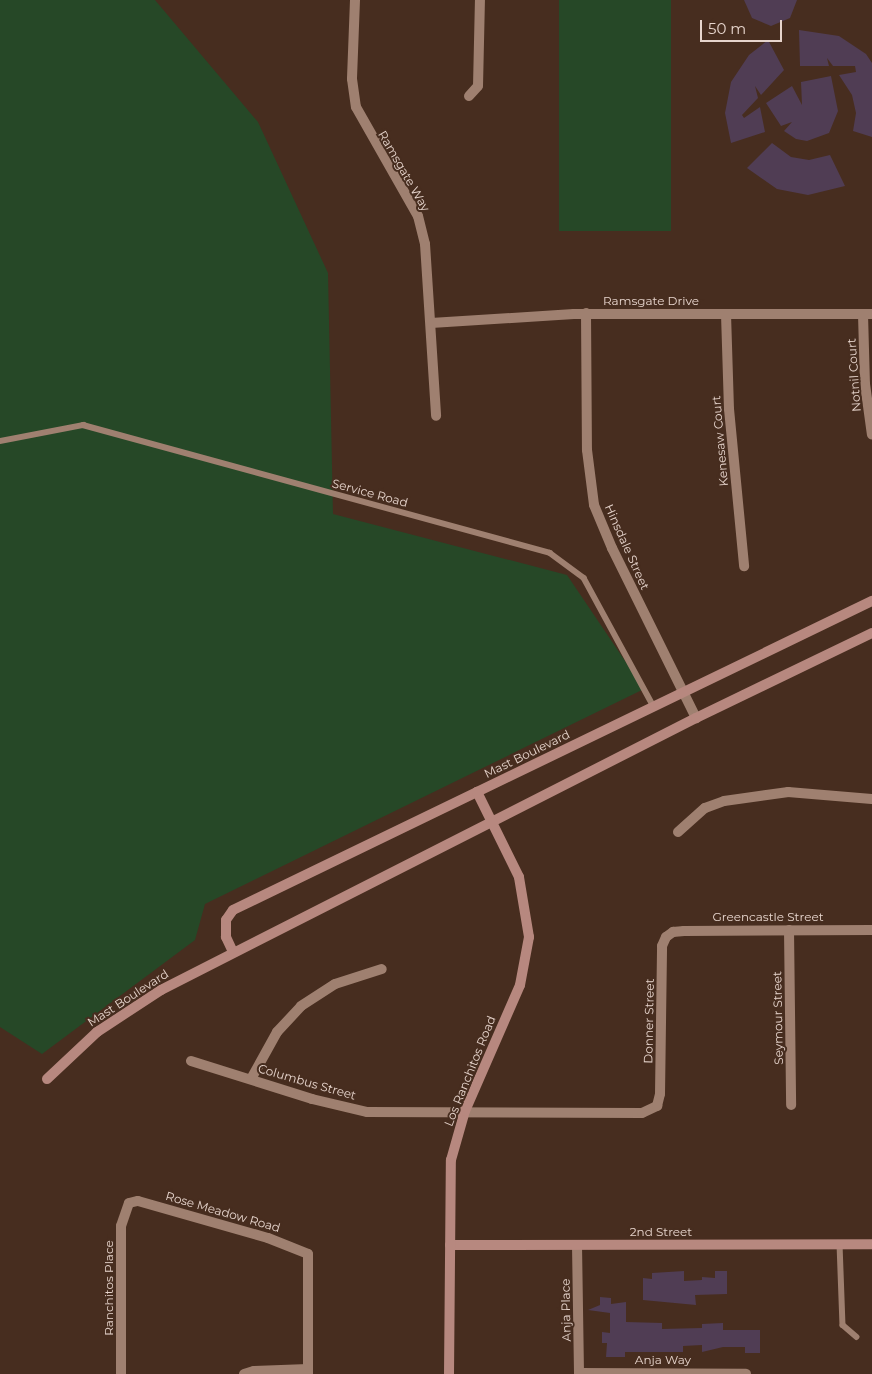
<!DOCTYPE html>
<style>
body{margin:0}
#map{position:relative;width:872px;height:1374px;overflow:hidden;background:#472d1f;font-family:Montserrat,sans-serif}
div>[style]{position:absolute}
.green>*{inset:0;background:#264827;transform-origin:0 0}
.building>*{inset:0;background:#503d54}
.lane>*{height:5.5px;margin:-2.75px;padding:0 2.75px;transform-origin:2.75px;border-radius:2.75px;background:#9f8070}
.street>*{height:10px;margin:-5px;padding:0 5px;transform-origin:5px;border-radius:5px;background:#9f8070}
.secondary>*{height:10px;margin:-5px;padding:0 5px;transform-origin:5px;border-radius:5px;background:#b7887f}
span{translate:-50% -50%;white-space:nowrap;text-align:center;line-height:1.15;-webkit-text-stroke:4px #472d1f;paint-order:stroke}
.street-label{font-size:12px;color:#e7d5cd}
.scale{position:absolute;left:700px;top:20px;width:82px;height:22px;box-sizing:border-box;border:2px solid #e7d5cd;border-top:0;padding-left:6px;font-size:15px;line-height:18px;white-space:nowrap;color:#e7d5cd;-webkit-text-stroke:4px #472d1f;paint-order:stroke}
</style>
<div id="map">
<div class="green">
<div style="clip-path:polygon(0 0,155px 0,258px 122px,328px 273px,333px 514px,567px 575px,644px 689px,205px 904px,195px 940px,42px 1054px,0 1027px)"></div>
<div style="left:559px;top:0;width:112px;height:231px"></div>
</div>
<div class="building">
<div style="clip-path:polygon(744px 0,797px 0,790px 18px,771px 26px,752px 18px)"></div>
<div style="clip-path:polygon(799px 30px,839px 36px,866px 54px,872px 63px,872px 137px,853px 131px,856px 113px,852px 95px,839px 75px,856px 72px,855px 66px,833px 66px,827px 58px,829px 66px,800px 66px)"></div>
<div style="clip-path:polygon(768px 40px,784px 70px,761px 95px,755px 86px,758px 98px,742px 115px,744px 118px,760px 107px,765px 132px,731px 143px,725px 113px,731px 82px,749px 55px)"></div>
<div style="clip-path:polygon(831px 76px,838px 111px,829px 133px,807px 141px,796px 139px,784px 131px,792px 122px,781px 126px,766px 103px,792px 86px,802px 105px,801px 82px)"></div>
<div style="clip-path:polygon(772px 143px,791px 157px,809px 160px,830px 155px,845px 186px,808px 195px,777px 189px,747px 168px)"></div>
<div style="clip-path:polygon(684px 1271px,684px 1281px,702px 1280px,702px 1277px,715px 1278px,715px 1271px,727px 1271px,727px 1294px,695px 1295px,696px 1305px,643px 1300px,643px 1278px,652px 1279px,652px 1273px)"></div>
<div style="clip-path:polygon(600px 1297px,611px 1298px,611px 1304px,626px 1302px,626px 1322px,662px 1323px,662px 1329px,702px 1328px,702px 1324px,723px 1323px,723px 1330px,760px 1330px,760px 1353px,745px 1353px,745px 1347px,723px 1347px,702px 1352px,702px 1345px,683px 1346px,683px 1352px,625px 1352px,625px 1357px,606px 1357px,607px 1343px,602px 1343px,602px 1332px,610px 1333px,610px 1313px,588px 1310px,600px 1305px)"></div>
</div>
<div class="lane">
<div style="left:0;top:441px;width:85px;rotate:-10.9deg"></div>
<div style="left:83px;top:425px;width:484px;rotate:15.3deg"></div>
<div style="left:550px;top:553px;width:42px;rotate:36.3deg"></div>
<div style="left:584px;top:578px;width:147px;rotate:61.5deg"></div>
<div style="left:840px;top:1244px;width:81px;rotate:87.9deg"></div>
<div style="left:843px;top:1325px;width:18px;rotate:41deg"></div>
</div>
<div class="street">
<div style="left:355px;top:0;width:79px;rotate:92.2deg"></div>
<div style="left:352px;top:79px;width:28px;rotate:82deg"></div>
<div style="left:356px;top:107px;width:125px;rotate:60.4deg"></div>
<div style="left:418px;top:216px;width:29px;rotate:76deg"></div>
<div style="left:425px;top:244px;width:172px;rotate:86.3deg"></div>
<div style="left:469px;top:96px;width:13px;rotate:-48deg"></div>
<div style="left:478px;top:86px;width:86px;rotate:-88.7deg"></div>
<div style="left:586px;top:313px;width:137px;rotate:89.6deg"></div>
<div style="left:587px;top:450px;width:55px;rotate:82.7deg"></div>
<div style="left:594px;top:505px;width:47px;rotate:67.3deg"></div>
<div style="left:612px;top:548px;width:190px;rotate:63.7deg"></div>
<div style="left:726px;top:314px;width:95px;rotate:88.2deg"></div>
<div style="left:729px;top:409px;width:158px;rotate:84.5deg"></div>
<div style="left:863px;top:314px;width:70px;rotate:88.4deg"></div>
<div style="left:865px;top:384px;width:51px;rotate:82.2deg"></div>
<div style="left:431px;top:323px;width:143px;rotate:-3.6deg"></div>
<div style="left:574px;top:314px;width:298px"></div>
<div style="left:678px;top:832px;width:36px;rotate:-42deg"></div>
<div style="left:705px;top:808px;width:20px;rotate:-20deg"></div>
<div style="left:724px;top:801px;width:65px;rotate:-8deg"></div>
<div style="left:788px;top:792px;width:84px;rotate:4.8deg"></div>
<div style="left:789px;top:930px;width:175px;rotate:89.3deg"></div>
<div style="left:191px;top:1061px;width:127px;rotate:17.4deg"></div>
<div style="left:312px;top:1099px;width:57px;rotate:13.3deg"></div>
<div style="left:367px;top:1112px;width:275px;rotate:0.2deg"></div>
<div style="left:642px;top:1113px;width:17px;rotate:-25deg"></div>
<div style="left:657px;top:1106px;width:12px;rotate:-76deg"></div>
<div style="left:660px;top:1094px;width:148px;rotate:-89.2deg"></div>
<div style="left:662px;top:946px;width:10px;rotate:-66deg"></div>
<div style="left:666px;top:937px;width:9px;rotate:-36deg"></div>
<div style="left:673px;top:932px;width:11px;rotate:-5deg"></div>
<div style="left:684px;top:931px;width:188px;rotate:-0.3deg"></div>
<div style="left:251px;top:1079px;width:54px;rotate:-61deg"></div>
<div style="left:277px;top:1032px;width:35px;rotate:-47deg"></div>
<div style="left:301px;top:1006px;width:40px;rotate:-32.9deg"></div>
<div style="left:335px;top:984px;width:49px;rotate:-17.7deg"></div>
<div style="left:577px;top:1245px;width:129px;rotate:89.1deg"></div>
<div style="left:579px;top:1373px;width:167px;rotate:0.3deg"></div>
<div style="left:121px;top:1374px;width:148px;rotate:-90deg"></div>
<div style="left:121px;top:1226px;width:24px;rotate:-71deg"></div>
<div style="left:129px;top:1203px;width:9px;rotate:-13deg"></div>
<div style="left:138px;top:1201px;width:135px;rotate:15.9deg"></div>
<div style="left:268px;top:1238px;width:43px;rotate:21.8deg"></div>
<div style="left:308px;top:1254px;width:120px;rotate:90deg"></div>
<div style="left:244px;top:1374px;width:10px;rotate:-17deg"></div>
<div style="left:254px;top:1371px;width:54px;rotate:-2.1deg"></div>
</div>
<div class="secondary">
<div style="left:233px;top:952px;width:17px;rotate:-115deg"></div>
<div style="left:226px;top:937px;width:17px;rotate:-90deg"></div>
<div style="left:226px;top:920px;width:12px;rotate:-55deg"></div>
<div style="left:233px;top:910px;width:710px;rotate:-25.81deg"></div>
<div style="left:47px;top:1079px;width:69px;rotate:-43.2deg"></div>
<div style="left:97px;top:1032px;width:77px;rotate:-33.3deg"></div>
<div style="left:161px;top:990px;width:600px;rotate:-26.95deg"></div>
<div style="left:696px;top:718px;width:195px;rotate:-25.8deg"></div>
<div style="left:450px;top:1245px;width:422px;rotate:-0.1deg"></div>
<div style="left:449px;top:1374px;width:214px;rotate:-89.5deg"></div>
<div style="left:451px;top:1160px;width:51px;rotate:-74.1deg"></div>
<div style="left:465px;top:1111px;width:137px;rotate:-66.4deg"></div>
<div style="left:520px;top:985px;width:49px;rotate:-79.4deg"></div>
<div style="left:529px;top:937px;width:61px;rotate:-99.5deg"></div>
<div style="left:519px;top:877px;width:95px;rotate:-116.3deg"></div>
</div>
<div class="street-label">
<span style="left:404px;top:171px;rotate:60deg">Ramsgate Way</span>
<span style="left:651px;top:301px">Ramsgate Drive</span>
<span style="left:854px;top:375px;rotate:-94deg">Notnil Court</span>
<span style="left:720px;top:441px;rotate:-95deg">Kenesaw Court</span>
<span style="left:370px;top:493px;rotate:15deg">Service Road</span>
<span style="left:627px;top:547px;rotate:66deg">Hinsdale Street</span>
<span style="left:527px;top:754px;rotate:-26deg">Mast Boulevard</span>
<span style="left:768px;top:917px">Greencastle Street</span>
<span style="left:128px;top:998px;rotate:-33deg">Mast Boulevard</span>
<span style="left:778px;top:1018px;rotate:-91deg">Seymour Street</span>
<span style="left:649px;top:1021px;rotate:-89deg">Donner Street</span>
<span style="left:470px;top:1071px;rotate:-68deg">Los Ranchitos Road</span>
<span style="left:307px;top:1082px;rotate:16deg">Columbus Street</span>
<span style="left:223px;top:1212px;rotate:16deg">Rose Meadow Road</span>
<span style="left:661px;top:1232px">2nd Street</span>
<span style="left:109px;top:1288px;rotate:-90deg">Ranchitos Place</span>
<span style="left:566px;top:1310px;rotate:-91deg">Anja Place</span>
<span style="left:663px;top:1360px">Anja Way</span>
</div>
<div class="scale">50 m</div>
</div>
